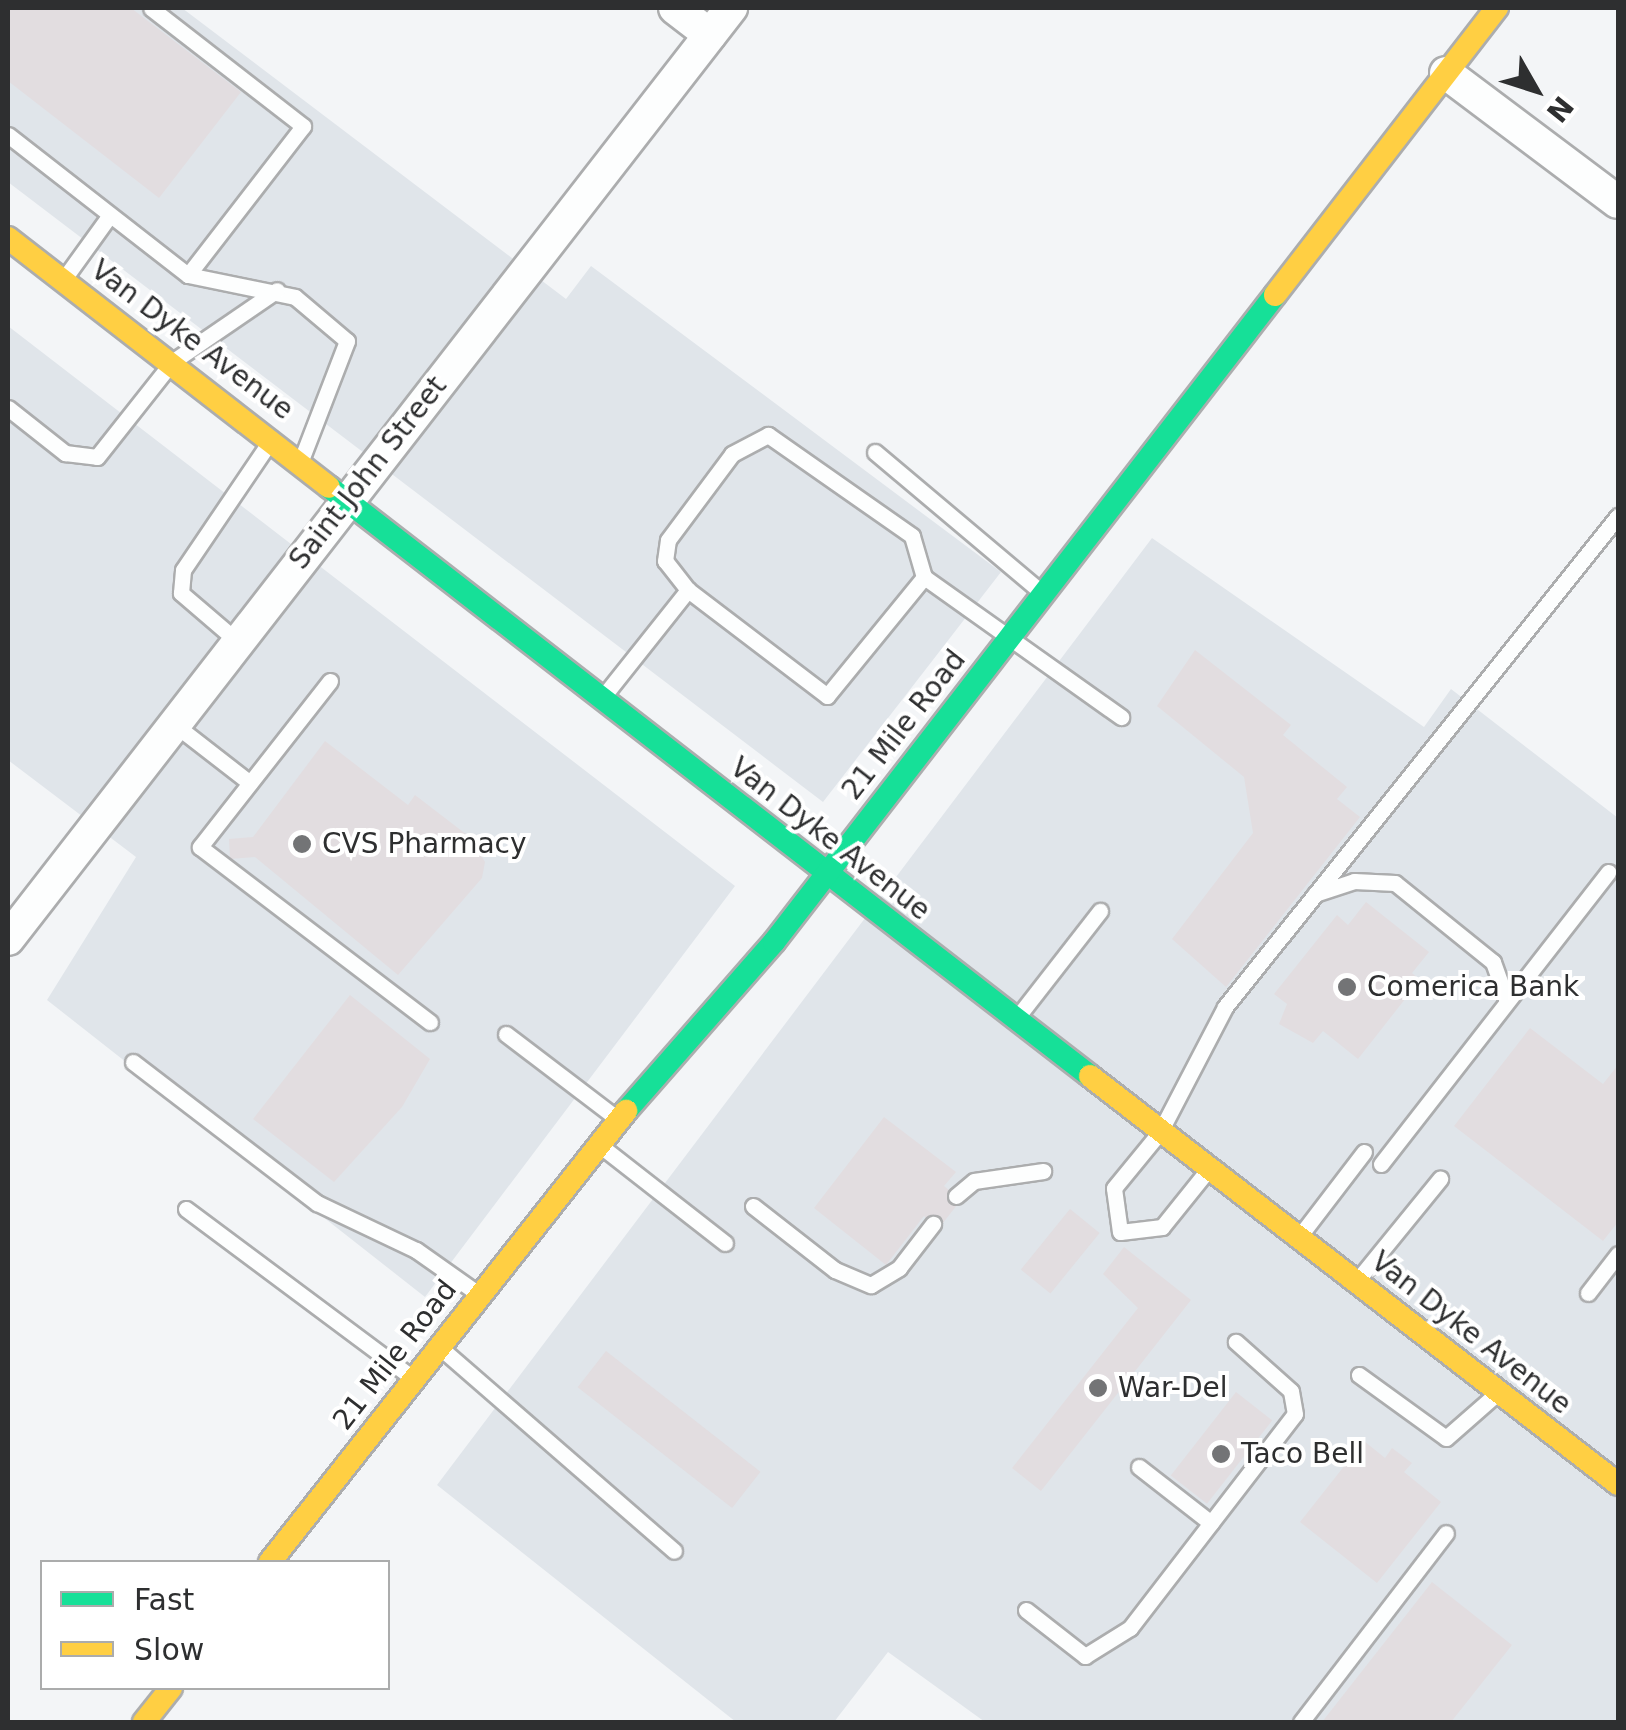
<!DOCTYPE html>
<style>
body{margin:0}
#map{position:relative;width:1626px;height:1730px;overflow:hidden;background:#f3f5f7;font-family:"DejaVu Sans",sans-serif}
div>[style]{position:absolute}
.built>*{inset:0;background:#e0e5ea}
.building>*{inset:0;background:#e2dde0;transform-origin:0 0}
.roads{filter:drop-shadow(2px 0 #acadae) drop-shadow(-2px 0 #acadae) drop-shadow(0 2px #acadae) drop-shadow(0 -2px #acadae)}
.lane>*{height:15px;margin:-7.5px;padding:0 7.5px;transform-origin:7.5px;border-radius:7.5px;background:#fdfefe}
.street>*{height:32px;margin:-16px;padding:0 16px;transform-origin:16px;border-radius:16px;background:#fdfefe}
.fast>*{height:22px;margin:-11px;padding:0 11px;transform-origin:11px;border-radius:11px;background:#16e098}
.slow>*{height:22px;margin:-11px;padding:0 11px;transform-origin:11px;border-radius:11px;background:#ffcf43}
.dots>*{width:28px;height:28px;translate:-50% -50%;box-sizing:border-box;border:5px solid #fff;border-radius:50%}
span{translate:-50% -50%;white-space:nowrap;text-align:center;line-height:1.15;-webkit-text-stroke:8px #fff;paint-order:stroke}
.street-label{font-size:28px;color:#2e2f30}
.poi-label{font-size:28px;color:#2e2f30}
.left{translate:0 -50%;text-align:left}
.frame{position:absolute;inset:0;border:10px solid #2e2f30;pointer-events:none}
.legend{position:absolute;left:40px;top:1560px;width:350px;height:130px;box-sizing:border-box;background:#fff;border:2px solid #abacac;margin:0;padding:12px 18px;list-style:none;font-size:30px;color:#2e2f30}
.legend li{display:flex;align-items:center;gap:20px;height:50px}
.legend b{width:50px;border:2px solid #abacac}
.north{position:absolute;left:1486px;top:40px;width:100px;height:100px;-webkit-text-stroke:8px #fff;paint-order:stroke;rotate:129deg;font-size:28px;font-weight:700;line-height:40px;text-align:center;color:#2e2f30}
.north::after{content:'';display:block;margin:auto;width:35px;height:45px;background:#2e2f30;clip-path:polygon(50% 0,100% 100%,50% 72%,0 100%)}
</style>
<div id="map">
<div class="built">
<div style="clip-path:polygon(8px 8px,182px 8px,566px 299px,591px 266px,1001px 572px,823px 802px,8px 182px)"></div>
<div style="clip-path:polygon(8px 326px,735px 886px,425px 1297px,47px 1000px,136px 857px,8px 760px)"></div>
<div style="clip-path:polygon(1152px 538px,1424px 727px,1451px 689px,1618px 818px,1618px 1722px,985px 1722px,888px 1652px,834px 1722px,736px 1722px,437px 1485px)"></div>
</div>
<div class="building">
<div style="clip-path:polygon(8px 8px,131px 8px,241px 92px,159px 198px,8px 81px)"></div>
<div style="clip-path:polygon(1195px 650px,1291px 725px,1283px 735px,1347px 787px,1337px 799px,1360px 817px,1226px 987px,1172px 939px,1253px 833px,1244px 777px,1157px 706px)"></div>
<div style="clip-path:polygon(325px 741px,408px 805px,415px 795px,471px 838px,485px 862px,482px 878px,398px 975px,255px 857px,230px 859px,229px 839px,253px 837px)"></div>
<div style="clip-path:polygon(1366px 902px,1429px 952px,1412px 973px,1420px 980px,1358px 1059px,1323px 1031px,1313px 1043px,1279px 1024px,1287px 1004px,1274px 994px,1337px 915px,1348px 925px)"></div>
<div style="clip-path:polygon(350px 995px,430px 1059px,402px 1107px,334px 1182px,253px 1119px)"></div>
<div style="clip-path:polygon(1530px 1028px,1603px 1084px,1618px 1065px,1618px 1222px,1603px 1241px,1454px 1126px)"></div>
<div style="clip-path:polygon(884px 1117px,956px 1172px,944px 1186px,961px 1200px,939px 1228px,924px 1216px,886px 1265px,814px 1208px)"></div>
<div style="left:1070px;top:1209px;width:38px;height:78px;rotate:39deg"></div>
<div style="clip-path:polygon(1124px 1247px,1191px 1300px,1041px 1491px,1012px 1468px,1138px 1308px,1103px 1274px)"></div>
<div style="left:606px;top:1351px;width:196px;height:46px;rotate:38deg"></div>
<div style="left:1236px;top:1392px;width:46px;height:106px;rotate:38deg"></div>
<div style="clip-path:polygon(1364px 1441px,1385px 1458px,1392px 1448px,1412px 1463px,1404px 1472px,1441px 1502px,1377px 1583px,1300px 1522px)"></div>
<div style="clip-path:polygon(1432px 1582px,1512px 1645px,1451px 1722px,1322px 1722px)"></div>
</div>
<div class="roads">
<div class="lane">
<div style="left:8px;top:135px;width:228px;rotate:37.9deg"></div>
<div style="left:188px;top:275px;width:188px;rotate:-52.3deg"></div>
<div style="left:303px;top:126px;width:192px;rotate:-142.2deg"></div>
<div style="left:188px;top:275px;width:109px;rotate:11.6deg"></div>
<div style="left:295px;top:297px;width:68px;rotate:40.2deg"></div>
<div style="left:347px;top:341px;width:128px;rotate:111.1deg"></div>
<div style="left:66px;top:276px;width:75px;rotate:-54.2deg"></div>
<div style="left:8px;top:408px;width:73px;rotate:38.3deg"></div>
<div style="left:65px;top:453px;width:32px;rotate:7deg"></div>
<div style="left:97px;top:457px;width:121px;rotate:-51.7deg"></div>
<div style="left:172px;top:362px;width:127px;rotate:-34.4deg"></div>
<div style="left:875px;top:452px;width:216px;rotate:40.1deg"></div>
<div style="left:688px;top:590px;width:37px;rotate:-128deg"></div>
<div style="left:665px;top:561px;width:21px;rotate:-82deg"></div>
<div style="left:668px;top:540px;width:107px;rotate:-53.3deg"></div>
<div style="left:732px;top:454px;width:41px;rotate:-27.8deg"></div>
<div style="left:768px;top:435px;width:176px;rotate:35deg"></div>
<div style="left:912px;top:536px;width:43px;rotate:73.7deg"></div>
<div style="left:237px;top:641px;width:74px;rotate:-139.4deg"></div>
<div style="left:181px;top:593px;width:23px;rotate:-85deg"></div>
<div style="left:183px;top:570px;width:150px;rotate:-55.9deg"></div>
<div style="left:330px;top:681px;width:211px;rotate:128.1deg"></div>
<div style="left:200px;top:847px;width:289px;rotate:37.3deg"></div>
<div style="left:606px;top:693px;width:132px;rotate:-51.5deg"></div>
<div style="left:688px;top:590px;width:175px;rotate:37.3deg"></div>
<div style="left:827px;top:696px;width:154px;rotate:-50.8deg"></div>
<div style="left:924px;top:577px;width:242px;rotate:35.4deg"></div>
<div style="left:174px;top:724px;width:96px;rotate:37.8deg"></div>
<div style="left:1315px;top:894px;width:41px;rotate:-18.4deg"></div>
<div style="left:1354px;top:881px;width:41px;rotate:2.8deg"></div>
<div style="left:1395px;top:883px;width:126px;rotate:38.9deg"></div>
<div style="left:1493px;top:962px;width:41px;rotate:70.3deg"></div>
<div style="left:1019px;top:1015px;width:132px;rotate:-52.1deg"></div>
<div style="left:506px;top:1034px;width:137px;rotate:37.3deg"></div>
<div style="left:133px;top:1062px;width:232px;rotate:37.5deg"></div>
<div style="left:317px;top:1203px;width:110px;rotate:25.4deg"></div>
<div style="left:416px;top:1250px;width:75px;rotate:35.2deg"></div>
<div style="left:602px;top:1147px;width:156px;rotate:38deg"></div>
<div style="left:1381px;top:1164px;width:370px;rotate:-52.1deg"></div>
<div style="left:1207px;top:1171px;width:72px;rotate:128.8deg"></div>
<div style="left:1162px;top:1227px;width:42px;rotate:173.2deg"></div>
<div style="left:1120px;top:1232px;width:44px;rotate:-97.8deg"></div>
<div style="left:1114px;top:1188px;width:72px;rotate:-50.6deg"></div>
<div style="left:1160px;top:1132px;width:141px;rotate:-62.5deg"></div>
<div style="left:1225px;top:1007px;width:629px;rotate:-51.33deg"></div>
<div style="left:956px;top:1196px;width:23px;rotate:-40deg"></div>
<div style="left:974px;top:1181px;width:70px;rotate:-8.2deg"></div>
<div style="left:753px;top:1206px;width:104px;rotate:38deg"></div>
<div style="left:835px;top:1270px;width:39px;rotate:23deg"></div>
<div style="left:871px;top:1285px;width:33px;rotate:-31deg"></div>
<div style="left:899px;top:1268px;width:56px;rotate:-52.3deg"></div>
<div style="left:186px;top:1209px;width:281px;rotate:36.7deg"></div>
<div style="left:1302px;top:1233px;width:102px;rotate:-52.6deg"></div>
<div style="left:1360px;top:1277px;width:127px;rotate:-50.8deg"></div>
<div style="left:1588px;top:1293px;width:49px;rotate:-52.4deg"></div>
<div style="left:443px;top:1350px;width:306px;rotate:41deg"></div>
<div style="left:1359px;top:1375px;width:107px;rotate:35.9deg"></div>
<div style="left:1446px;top:1438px;width:67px;rotate:-41.3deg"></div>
<div style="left:1139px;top:1467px;width:91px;rotate:37.9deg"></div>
<div style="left:1026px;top:1610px;width:75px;rotate:37.9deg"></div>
<div style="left:1085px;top:1656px;width:53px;rotate:-31.9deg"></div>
<div style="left:1130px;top:1628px;width:270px;rotate:-52.4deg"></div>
<div style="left:1295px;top:1414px;width:23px;rotate:-100deg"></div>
<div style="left:1291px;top:1391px;width:74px;rotate:-138.3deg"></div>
<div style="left:1301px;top:1722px;width:238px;rotate:-52.5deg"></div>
</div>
<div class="street">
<div style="left:675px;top:8px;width:44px;rotate:37.6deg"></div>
<div style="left:1446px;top:73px;width:215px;rotate:36.9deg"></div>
<div style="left:8px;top:939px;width:1179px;rotate:-52.17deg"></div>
</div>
<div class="fast">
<div style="left:329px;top:487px;width:962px;rotate:37.74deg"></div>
<div style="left:626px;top:1111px;width:225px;rotate:-48.8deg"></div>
<div style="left:774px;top:942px;width:818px;rotate:-52.25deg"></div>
</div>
<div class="slow">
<div style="left:8px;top:238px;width:406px;rotate:37.8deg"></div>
<div style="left:1275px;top:295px;width:363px;rotate:-52.3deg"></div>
<div style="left:1090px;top:1076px;width:667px;rotate:37.69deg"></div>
<div style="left:270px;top:1562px;width:575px;rotate:-51.71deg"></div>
<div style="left:144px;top:1722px;width:43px;rotate:-51.5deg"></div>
</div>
</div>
<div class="dots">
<div style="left:302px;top:844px;background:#737476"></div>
<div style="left:1347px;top:987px;background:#737476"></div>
<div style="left:1098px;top:1388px;background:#737476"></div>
<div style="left:1221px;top:1454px;background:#737476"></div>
</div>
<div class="street-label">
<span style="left:192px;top:340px;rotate:37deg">Van Dyke Avenue</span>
<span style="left:368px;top:473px;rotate:-52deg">Saint John Street</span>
<span style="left:904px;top:725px;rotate:-52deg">21 Mile Road</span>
<span style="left:830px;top:839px;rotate:38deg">Van Dyke Avenue</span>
<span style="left:1471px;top:1333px;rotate:38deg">Van Dyke Avenue</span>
<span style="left:395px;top:1355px;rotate:-52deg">21 Mile Road</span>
</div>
<div class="poi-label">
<span class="left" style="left:322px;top:844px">CVS Pharmacy</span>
<span class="left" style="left:1367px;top:987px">Comerica Bank</span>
<span class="left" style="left:1118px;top:1388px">War-Del</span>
<span class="left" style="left:1241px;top:1454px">Taco Bell</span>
</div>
<div class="frame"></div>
<ul class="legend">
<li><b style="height:12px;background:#16e098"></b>Fast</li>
<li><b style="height:12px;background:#ffcf43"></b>Slow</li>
</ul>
<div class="north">N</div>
</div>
